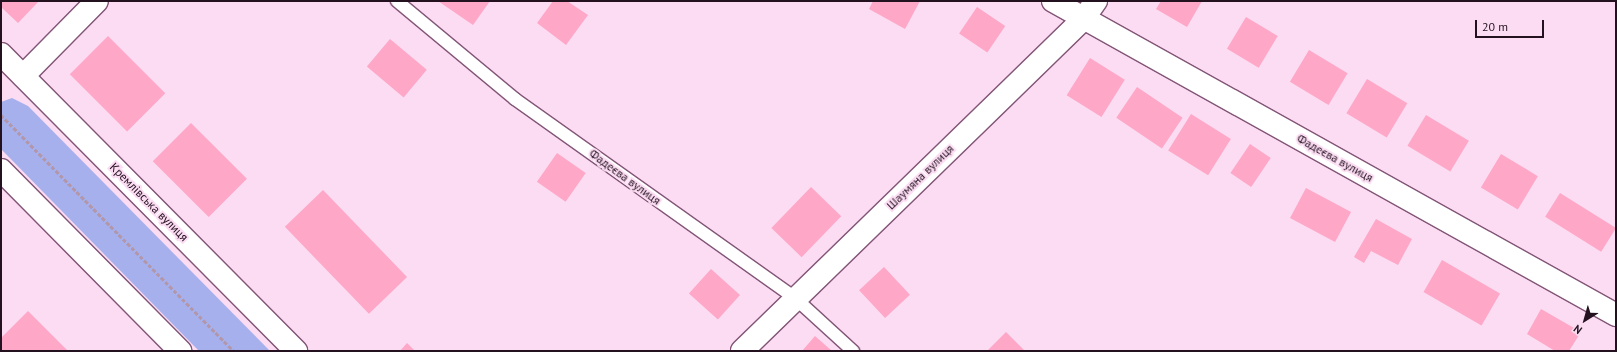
<!DOCTYPE html>
<meta charset="utf-8">
<style>
body{margin:0}
#map{position:relative;width:1617px;height:352px;overflow:hidden;background:#fbdcf2;font-family:"PT Sans",sans-serif}
div>[style]{position:absolute}
.green>*{inset:0;background:#a5b0ed}
.building>*{inset:0;background:#fea7c7;transform-origin:0 0}
.path>*{height:2.5px;margin-top:-1.25px;transform-origin:0;background:repeating-linear-gradient(90deg,#b297ab 0 4px,transparent 0 6px)}
.roads{filter:drop-shadow(1px 0 #825577) drop-shadow(-1px 0 #825577) drop-shadow(0 1px #825577) drop-shadow(0 -1px #825577)}
.lane>*{height:12px;margin:-6px;padding:0 6px;transform-origin:6px;border-radius:6px;background:#fff}
.street>*{height:22px;margin:-11px;padding:0 11px;transform-origin:11px;border-radius:11px;background:#fff}
.secondary>*{height:22px;margin:-11px;padding:0 11px;transform-origin:11px;border-radius:11px;background:#fff}
span{translate:-50% -50%;white-space:nowrap;text-align:center;line-height:1.15;-webkit-text-stroke:4px #fbdcf2;paint-order:stroke}
.street-label{font-size:12px;color:#23111f}
.frame{position:absolute;inset:0;border:2px solid #23111f;pointer-events:none}
.north{position:absolute;left:1565px;top:300px;width:40px;height:40px;-webkit-text-stroke:3px #fbdcf2;paint-order:stroke;rotate:217deg;font-size:11px;font-weight:700;line-height:16px;text-align:center;color:#23111f}
.north::after{content:'';display:block;margin:auto;width:14px;height:18px;background:#23111f;clip-path:polygon(50% 0,100% 100%,50% 72%,0 100%)}
.scale{position:absolute;left:1475px;top:20px;width:69px;height:18px;box-sizing:border-box;border:2px solid #23111f;border-top:0;padding-left:5px;font-size:12px;line-height:14px;white-space:nowrap;color:#23111f;-webkit-text-stroke:3px #fbdcf2;paint-order:stroke}
</style>
<div id="map">
<div class="green">
<div style="clip-path:polygon(12px 98px,28px 106px,270px 351px,199px 351px,1px 149px,1px 102px)"></div>
</div>
<div class="building">
<div style="clip-path:polygon(1px 1px,39px 1px,18px 23px,1px 7px)"></div>
<div style="clip-path:polygon(438px 1px,490px 1px,473px 25px)"></div>
<div style="clip-path:polygon(553px 1px,567px 1px,588px 15px,566px 45px,537px 23px)"></div>
<div style="clip-path:polygon(873px 1px,920px 1px,905px 29px,869px 9px)"></div>
<div style="clip-path:polygon(1161px 1px,1202px 1px,1187px 27px,1156px 9px)"></div>
<div style="left:977px;top:7px;width:34px;height:32px;rotate:34deg"></div>
<div style="left:1246px;top:17px;width:37px;height:37px;rotate:31deg"></div>
<div style="left:108px;top:36px;width:81px;height:54px;rotate:45deg"></div>
<div style="left:390px;top:39px;width:48px;height:36px;rotate:40deg"></div>
<div style="left:1309px;top:50px;width:45px;height:37px;rotate:31deg"></div>
<div style="left:1090px;top:58px;width:41px;height:44px;rotate:32deg"></div>
<div style="left:1367px;top:79px;width:47px;height:40px;rotate:31deg"></div>
<div style="left:1137px;top:87px;width:55px;height:37px;rotate:34deg"></div>
<div style="left:1191px;top:114px;width:47px;height:43px;rotate:32deg"></div>
<div style="left:1426px;top:115px;width:50px;height:36px;rotate:31deg"></div>
<div style="left:191px;top:123px;width:79px;height:54px;rotate:45deg"></div>
<div style="left:1250px;top:144px;width:25px;height:35px;rotate:34deg"></div>
<div style="left:557px;top:153px;width:35px;height:35px;rotate:35deg"></div>
<div style="left:1501px;top:154px;width:43px;height:39px;rotate:31deg"></div>
<div style="left:811px;top:187px;width:42px;height:57px;rotate:44deg"></div>
<div style="left:1306px;top:188px;width:51px;height:34px;rotate:28deg"></div>
<div style="left:323px;top:190px;width:121px;height:53px;rotate:46deg"></div>
<div style="left:1560px;top:193px;width:66px;height:28px;rotate:32deg"></div>
<div style="clip-path:polygon(1376px 219px,1412px 239px,1398px 265px,1371px 251px,1364px 263px,1354px 257px)"></div>
<div style="left:1442px;top:260px;width:67px;height:37px;rotate:30deg"></div>
<div style="left:884px;top:267px;width:38px;height:34px;rotate:47deg"></div>
<div style="left:711px;top:269px;width:39px;height:33px;rotate:42deg"></div>
<div style="clip-path:polygon(1541px 309px,1581px 332px,1569px 351px,1555px 351px,1527px 334px)"></div>
<div style="clip-path:polygon(28px 311px,68px 351px,1px 351px,1px 338px)"></div>
<div style="clip-path:polygon(1006px 332px,1025px 351px,987px 351px)"></div>
<div style="clip-path:polygon(815px 336px,832px 351px,802px 351px)"></div>
<div style="clip-path:polygon(407px 343px,415px 351px,400px 351px)"></div>
</div>
<div class="path">
<div style="left:1px;top:115px;width:332px;rotate:45.4deg"></div>
</div>
<div class="roads">
<div class="lane">
<div style="left:397px;top:1px;width:153px;rotate:39.7deg"></div>
<div style="left:515px;top:99px;width:344px;rotate:35.4deg"></div>
<div style="left:795px;top:298px;width:79px;rotate:42.4deg"></div>
</div>
<div class="street">
<div style="left:1053px;top:1px;width:645px;rotate:29.15deg"></div>
<div style="left:23px;top:76px;width:105px;rotate:-45.4deg"></div>
<div style="left:742px;top:351px;width:477px;rotate:-44.2deg"></div>
<div style="left:1084px;top:18px;width:21px;rotate:-55deg"></div>
</div>
<div class="secondary">
<div style="left:1px;top:54px;width:419px;rotate:45.2deg"></div>
<div style="left:1px;top:170px;width:255px;rotate:45.3deg"></div>
</div>
</div>
<div class="street-label">
<span style="left:1335px;top:158px;rotate:29deg">Фадеєва вулиця</span>
<span style="left:625px;top:177px;rotate:36deg">Фадеєва вулиця</span>
<span style="left:920px;top:177px;rotate:-44deg">Шаумяна вулиця</span>
<span style="left:149px;top:202px;rotate:45deg">Кремлівська вулиця</span>
</div>
<div class="frame"></div>
<div class="north">N</div>
<div class="scale">20 m</div>
</div>
